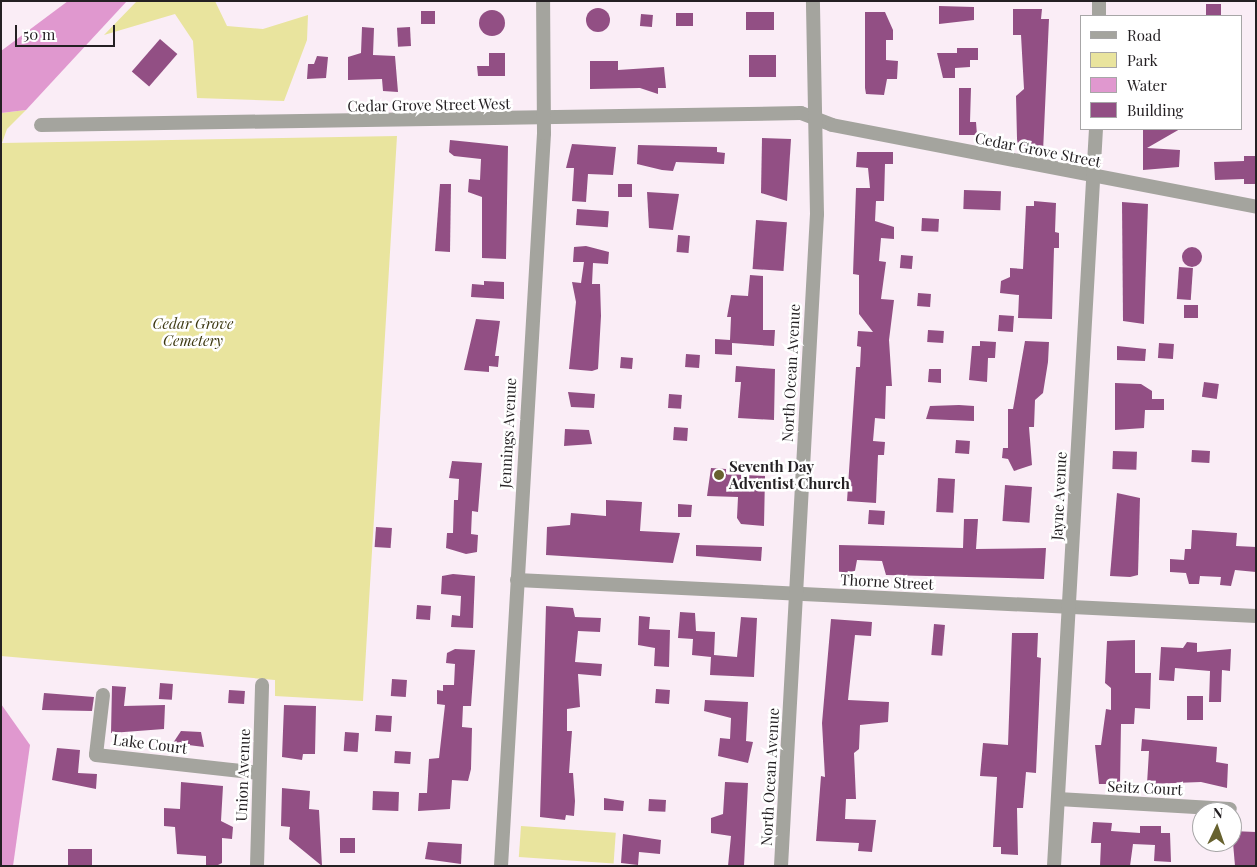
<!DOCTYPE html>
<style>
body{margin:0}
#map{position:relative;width:1257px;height:867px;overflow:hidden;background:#faedf6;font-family:"Playfair Display",serif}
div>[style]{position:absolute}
.green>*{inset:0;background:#e9e49e;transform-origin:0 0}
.water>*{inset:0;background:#e098cf}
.building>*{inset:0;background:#924f84;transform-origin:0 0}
.round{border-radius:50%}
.minor>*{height:14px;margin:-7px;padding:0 7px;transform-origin:7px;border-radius:7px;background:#a4a49e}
.tertiary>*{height:14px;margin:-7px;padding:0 7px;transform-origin:7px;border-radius:7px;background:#a4a49e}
.dots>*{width:14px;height:14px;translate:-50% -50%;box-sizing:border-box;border:2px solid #fff;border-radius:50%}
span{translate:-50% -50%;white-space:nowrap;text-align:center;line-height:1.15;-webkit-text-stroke:5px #fff;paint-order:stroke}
.street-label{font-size:15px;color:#242023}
.park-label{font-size:15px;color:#3c3811;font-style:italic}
.poi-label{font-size:15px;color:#242023;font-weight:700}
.left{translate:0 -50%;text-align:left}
.frame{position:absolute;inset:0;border:2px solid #242023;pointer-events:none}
.legend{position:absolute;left:1080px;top:15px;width:162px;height:115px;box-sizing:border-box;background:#fff;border:1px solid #a7a6a7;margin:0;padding:6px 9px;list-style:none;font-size:15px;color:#242023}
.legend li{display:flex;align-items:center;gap:10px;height:25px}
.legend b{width:25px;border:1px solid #a7a6a7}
.north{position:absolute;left:1192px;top:802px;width:50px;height:50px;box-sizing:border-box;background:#fff;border:1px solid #a7a6a7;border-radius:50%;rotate:3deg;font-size:14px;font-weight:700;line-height:20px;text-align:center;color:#242023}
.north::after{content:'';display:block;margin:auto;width:18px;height:22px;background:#67622f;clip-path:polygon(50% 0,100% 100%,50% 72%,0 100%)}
.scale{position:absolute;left:15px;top:25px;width:100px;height:22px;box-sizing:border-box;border:2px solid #242023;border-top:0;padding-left:6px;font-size:15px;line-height:18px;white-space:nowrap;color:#242023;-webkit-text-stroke:4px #fff;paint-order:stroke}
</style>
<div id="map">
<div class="green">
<div style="clip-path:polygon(137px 1px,215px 1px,227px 26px,263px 29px,308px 15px,307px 40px,284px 101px,197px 98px,193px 41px,175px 14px,104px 35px)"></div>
<div style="clip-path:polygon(26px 110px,7px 129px,2px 143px,397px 136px,363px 701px,275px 696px,275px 680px,1px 656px,1px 113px)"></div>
<div style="left:521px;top:826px;width:95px;height:31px;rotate:4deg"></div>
</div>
<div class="water">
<div style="clip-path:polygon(68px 1px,127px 1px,26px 110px,1px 113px,1px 51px)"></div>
<div style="clip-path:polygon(1px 704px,30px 745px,13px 866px,1px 866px)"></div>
</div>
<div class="building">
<div style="left:1206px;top:4px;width:15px;height:12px"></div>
<div style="clip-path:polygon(939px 6px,974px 7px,974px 20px,939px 24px)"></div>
<div class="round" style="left:586px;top:8px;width:24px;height:24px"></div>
<div style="clip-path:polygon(1013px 9px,1042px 9px,1041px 19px,1049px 19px,1043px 152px,1019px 152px,1017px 139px,1016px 96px,1024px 89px,1021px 35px,1013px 35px)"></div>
<div class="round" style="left:479px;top:10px;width:26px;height:26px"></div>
<div style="left:421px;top:11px;width:14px;height:13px"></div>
<div style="left:746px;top:12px;width:28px;height:18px"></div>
<div style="clip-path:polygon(865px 12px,885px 12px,893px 30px,893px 40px,886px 40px,886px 60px,898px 61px,897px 79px,887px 79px,884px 95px,866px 94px,865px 88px)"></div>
<div style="left:676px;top:13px;width:17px;height:13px"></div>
<div style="left:641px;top:14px;width:12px;height:12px;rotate:5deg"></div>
<div style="clip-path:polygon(362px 27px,374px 28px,373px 55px,395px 56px,398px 92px,383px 91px,382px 79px,348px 80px,348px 57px,361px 53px)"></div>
<div style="left:410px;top:27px;width:19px;height:13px;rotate:87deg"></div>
<div style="left:160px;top:39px;width:23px;height:43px;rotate:41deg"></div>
<div style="clip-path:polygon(957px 48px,978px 48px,978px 60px,970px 60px,970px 67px,955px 68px,955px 78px,943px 78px,937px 53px,957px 53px)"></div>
<div style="clip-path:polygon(489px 53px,505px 53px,505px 76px,478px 76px,477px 66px,489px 66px)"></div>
<div style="left:749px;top:55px;width:27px;height:22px"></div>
<div style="clip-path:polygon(317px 56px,328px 57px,326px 78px,307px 79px,308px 64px,314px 64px)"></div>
<div style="clip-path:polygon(590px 61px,618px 61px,618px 70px,664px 67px,666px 88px,658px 88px,658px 94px,640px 88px,590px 89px)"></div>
<div style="clip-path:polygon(959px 88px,971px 88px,970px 122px,976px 122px,977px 135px,959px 135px)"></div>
<div style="clip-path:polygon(1143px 129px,1180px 129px,1147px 148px,1180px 150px,1179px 167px,1143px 170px)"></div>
<div style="clip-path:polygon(762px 138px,791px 139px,787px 201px,761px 193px)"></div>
<div style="clip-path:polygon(450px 140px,508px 146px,506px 259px,482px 258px,482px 197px,468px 192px,469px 179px,480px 180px,481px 159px,454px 156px,449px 152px)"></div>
<div style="clip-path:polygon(572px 144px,616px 147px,613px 175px,588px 174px,586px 202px,572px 201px,574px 168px,566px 168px)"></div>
<div style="clip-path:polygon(638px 145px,717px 147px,717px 152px,725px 153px,724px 164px,676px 162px,673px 171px,662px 170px,637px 164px)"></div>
<div style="clip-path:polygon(857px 152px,893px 152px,893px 164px,885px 164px,884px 201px,876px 201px,875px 221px,894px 227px,894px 239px,881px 238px,879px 261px,886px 262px,881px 299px,894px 300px,889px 340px,892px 386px,886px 386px,885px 419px,875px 418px,873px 441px,885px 442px,884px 455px,878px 455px,876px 503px,847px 501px,856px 367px,860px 367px,861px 347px,857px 346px,858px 331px,873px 332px,859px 314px,859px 275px,853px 274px,856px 188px,870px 188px,868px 168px,856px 167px)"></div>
<div style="clip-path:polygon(1244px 156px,1256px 156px,1256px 184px,1244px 184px,1244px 179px,1215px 180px,1214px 162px,1244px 161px)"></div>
<div style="clip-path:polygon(440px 184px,451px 184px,450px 252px,435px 251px)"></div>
<div style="left:618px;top:184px;width:14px;height:13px"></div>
<div style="left:964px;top:190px;width:37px;height:19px;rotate:2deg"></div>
<div style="clip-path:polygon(647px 192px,679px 194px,673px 230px,649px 228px)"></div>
<div style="clip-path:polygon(1034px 201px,1056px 203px,1055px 232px,1059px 233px,1059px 248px,1054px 248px,1052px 319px,1018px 318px,1019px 295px,1000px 293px,1001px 281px,1010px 277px,1010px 268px,1023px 269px,1026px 206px,1034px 206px)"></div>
<div style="clip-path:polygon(1122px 202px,1148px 204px,1144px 324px,1123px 321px)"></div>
<div style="left:577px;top:209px;width:32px;height:16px;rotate:4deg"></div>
<div style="left:922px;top:218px;width:17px;height:13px;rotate:3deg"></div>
<div style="left:756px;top:220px;width:31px;height:49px;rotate:4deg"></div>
<div style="left:678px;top:235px;width:12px;height:17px;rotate:5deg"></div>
<div style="clip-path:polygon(586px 246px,609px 252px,608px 264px,593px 263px,592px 284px,600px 284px,601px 316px,598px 369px,592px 371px,569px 369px,576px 302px,572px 282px,581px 283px,584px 262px,573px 262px,574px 247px)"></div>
<div class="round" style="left:1182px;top:247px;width:20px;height:20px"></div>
<div style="left:901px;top:255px;width:12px;height:13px;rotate:5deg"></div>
<div style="left:1179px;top:267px;width:14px;height:32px;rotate:4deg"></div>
<div style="clip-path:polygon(750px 275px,763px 276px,763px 330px,775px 330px,774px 346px,732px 343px,732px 355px,715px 354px,715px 339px,730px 340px,731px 317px,727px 317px,731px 295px,748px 296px)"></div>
<div style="clip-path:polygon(484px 281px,504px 282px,504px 299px,471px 297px,472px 284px,484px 285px)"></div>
<div style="left:918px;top:293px;width:13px;height:13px;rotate:4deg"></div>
<div style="left:1184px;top:305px;width:14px;height:13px"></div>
<div style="left:999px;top:315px;width:15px;height:16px;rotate:4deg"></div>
<div style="clip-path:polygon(476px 319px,500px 321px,495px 356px,499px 356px,498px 367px,489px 366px,489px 372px,464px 370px)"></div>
<div style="left:928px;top:330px;width:16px;height:12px;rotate:4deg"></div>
<div style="clip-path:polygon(980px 341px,996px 342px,995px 358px,988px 358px,987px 382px,969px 380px,972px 346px,980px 346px)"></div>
<div style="clip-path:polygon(1025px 341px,1049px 342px,1048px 362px,1043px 393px,1035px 400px,1034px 427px,1029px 427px,1032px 465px,1014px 471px,1008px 459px,1002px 458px,1003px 448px,1008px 448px,1008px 409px,1013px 409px)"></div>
<div style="left:1159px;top:343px;width:15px;height:15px;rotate:4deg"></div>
<div style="clip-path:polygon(1117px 346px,1146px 349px,1145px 361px,1117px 360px)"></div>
<div style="left:686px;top:354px;width:14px;height:13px;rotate:4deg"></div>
<div style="left:621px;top:357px;width:12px;height:11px;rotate:5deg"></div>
<div style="clip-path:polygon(736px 366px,775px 369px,774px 420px,738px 418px,741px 382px,735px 382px)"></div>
<div style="clip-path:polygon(929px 369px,941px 369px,941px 383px,928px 382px)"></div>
<div style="left:1204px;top:382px;width:15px;height:15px;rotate:8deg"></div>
<div style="clip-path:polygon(1115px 383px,1141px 384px,1152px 391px,1152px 399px,1164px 399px,1164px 410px,1145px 410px,1144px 428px,1115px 430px)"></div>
<div style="clip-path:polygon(568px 392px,595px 394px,594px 408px,571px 407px)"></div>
<div style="left:669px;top:394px;width:13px;height:14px;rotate:4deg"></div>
<div style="clip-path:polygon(959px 405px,974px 406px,974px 421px,926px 419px,930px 406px)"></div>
<div style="left:674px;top:427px;width:14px;height:13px;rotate:4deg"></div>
<div style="clip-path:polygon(565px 429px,589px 430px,592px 444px,564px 446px)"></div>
<div style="left:956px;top:440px;width:14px;height:13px;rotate:4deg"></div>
<div style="left:1192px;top:450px;width:18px;height:12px;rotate:3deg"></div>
<div style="left:1113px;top:451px;width:24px;height:18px;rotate:2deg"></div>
<div style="clip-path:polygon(452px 461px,482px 463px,478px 512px,472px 511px,471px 534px,478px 535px,477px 552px,466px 554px,446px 548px,447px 533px,453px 533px,454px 500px,458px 500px,459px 479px,449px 478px)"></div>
<div style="clip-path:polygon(711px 468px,726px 469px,726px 474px,765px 476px,764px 526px,741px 524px,737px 518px,738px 497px,707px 496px)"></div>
<div style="left:938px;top:478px;width:17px;height:34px;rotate:3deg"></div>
<div style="left:1005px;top:485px;width:27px;height:36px;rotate:4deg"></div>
<div style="clip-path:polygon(1117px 493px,1140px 498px,1138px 575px,1130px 577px,1110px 576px)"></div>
<div style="clip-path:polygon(606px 500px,642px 502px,640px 531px,680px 533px,673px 563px,546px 555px,547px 527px,570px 525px,571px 513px,606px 516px)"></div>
<div style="clip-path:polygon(678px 504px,692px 505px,691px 517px,678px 517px)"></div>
<div style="left:869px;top:510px;width:16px;height:14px;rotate:4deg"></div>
<div style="clip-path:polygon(964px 519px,978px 519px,976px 549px,1046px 548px,1044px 579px,886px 575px,882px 561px,857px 560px,854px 576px,839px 575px,839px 545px,963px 548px)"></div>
<div style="left:376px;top:527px;width:16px;height:20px;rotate:4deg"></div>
<div style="clip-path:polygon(1192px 530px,1237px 533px,1236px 546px,1256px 547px,1256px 572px,1235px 570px,1231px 586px,1220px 585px,1221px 577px,1200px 576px,1199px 584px,1189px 584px,1186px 573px,1170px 572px,1170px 559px,1184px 560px,1185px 549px,1191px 549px)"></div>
<div style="clip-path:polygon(696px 545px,762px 547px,761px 561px,696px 556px)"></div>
<div style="clip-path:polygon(453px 574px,475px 576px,473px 628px,451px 627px,452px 615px,460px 616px,461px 596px,441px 594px,442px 576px)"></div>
<div style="left:417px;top:605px;width:14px;height:14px;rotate:4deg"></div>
<div style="clip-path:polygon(546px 606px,573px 608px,575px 617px,601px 618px,600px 632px,578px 631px,575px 662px,602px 664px,601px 676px,578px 674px,580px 707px,567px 709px,567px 731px,572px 731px,569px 773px,573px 773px,575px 801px,574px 816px,566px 815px,565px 820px,540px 817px)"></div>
<div style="clip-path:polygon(680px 612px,695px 613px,696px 631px,715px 632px,714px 655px,737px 657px,741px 617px,757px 618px,754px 677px,710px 675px,711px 657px,692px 655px,693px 639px,678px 638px)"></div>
<div style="clip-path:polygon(639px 616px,650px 617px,649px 629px,670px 630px,669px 667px,654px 666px,655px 648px,638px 645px)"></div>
<div style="clip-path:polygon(831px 619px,872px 622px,871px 636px,855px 635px,848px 700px,889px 702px,888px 722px,860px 725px,859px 749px,854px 753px,856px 799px,846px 799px,845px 819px,876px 820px,872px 852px,858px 851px,859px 843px,816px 841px,821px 776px,825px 777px,822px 723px)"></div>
<div style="left:934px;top:624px;width:11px;height:31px;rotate:5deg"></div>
<div style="clip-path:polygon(1012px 633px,1038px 633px,1037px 657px,1041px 658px,1036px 773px,1026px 772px,1023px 808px,1017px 808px,1018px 855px,1001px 854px,1001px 847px,993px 847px,997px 777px,980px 776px,983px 743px,1008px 745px)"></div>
<div style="clip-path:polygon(1135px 640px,1135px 673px,1151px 673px,1150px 709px,1135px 708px,1134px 724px,1121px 724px,1120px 784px,1099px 784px,1095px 745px,1101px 745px,1106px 709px,1111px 710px,1111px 688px,1105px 683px,1107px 641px)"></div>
<div style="clip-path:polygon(1187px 642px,1197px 643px,1197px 652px,1231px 649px,1230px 671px,1222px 670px,1221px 702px,1209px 702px,1210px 671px,1175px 668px,1174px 681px,1159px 680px,1161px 647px,1183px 648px)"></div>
<div style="clip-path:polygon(455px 649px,475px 650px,471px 706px,463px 706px,462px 727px,472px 728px,471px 769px,468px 781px,452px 780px,450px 809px,418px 811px,419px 793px,427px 793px,429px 759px,439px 758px,445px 705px,437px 704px,437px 690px,443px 691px,443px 685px,454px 685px,455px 664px,446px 663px,447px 653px)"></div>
<div style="left:392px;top:679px;width:15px;height:17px;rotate:4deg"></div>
<div style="left:160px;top:683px;width:13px;height:16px;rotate:4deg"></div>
<div style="clip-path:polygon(112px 686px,126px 687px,124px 706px,165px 705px,164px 729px,111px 733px)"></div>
<div style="left:656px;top:689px;width:14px;height:14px;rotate:4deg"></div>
<div style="left:229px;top:690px;width:16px;height:13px;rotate:4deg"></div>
<div style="clip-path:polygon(44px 693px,94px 697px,92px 711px,42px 710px)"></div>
<div style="left:1187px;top:696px;width:16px;height:24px"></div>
<div style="clip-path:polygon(705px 700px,748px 702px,746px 741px,753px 742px,748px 763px,718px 756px,720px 738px,730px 739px,731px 718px,704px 711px)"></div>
<div style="clip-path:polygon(284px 705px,316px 706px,315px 754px,303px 754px,302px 760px,282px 757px)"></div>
<div style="left:376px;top:715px;width:16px;height:16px;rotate:4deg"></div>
<div style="clip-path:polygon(181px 731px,201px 732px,204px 747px,173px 743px)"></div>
<div style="left:345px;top:732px;width:14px;height:19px;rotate:4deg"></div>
<div style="clip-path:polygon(1142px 739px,1217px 747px,1216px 762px,1228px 764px,1227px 788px,1201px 782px,1147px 784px,1149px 751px,1141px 751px)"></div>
<div style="clip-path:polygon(57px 748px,80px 750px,78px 773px,97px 774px,96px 789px,52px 780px)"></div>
<div style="left:395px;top:751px;width:16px;height:12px;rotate:4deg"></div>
<div style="clip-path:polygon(181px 782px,223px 786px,221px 821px,233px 827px,232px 839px,222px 838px,222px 863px,216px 866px,206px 866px,206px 856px,177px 854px,175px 827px,164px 826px,164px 808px,180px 809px)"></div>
<div style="clip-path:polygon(725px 782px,748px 783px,744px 866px,728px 866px,731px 836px,711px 833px,711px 818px,723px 814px)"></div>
<div style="clip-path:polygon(282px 788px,310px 791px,309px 809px,319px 810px,322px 866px,289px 839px,290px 827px,281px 826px)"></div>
<div style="left:373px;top:791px;width:26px;height:19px;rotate:2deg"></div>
<div style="clip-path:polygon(604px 798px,624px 801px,623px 811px,604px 810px)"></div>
<div style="left:649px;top:799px;width:17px;height:12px;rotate:3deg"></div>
<div style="clip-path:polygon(1093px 822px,1112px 823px,1111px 831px,1140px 833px,1140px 826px,1161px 826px,1161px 833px,1170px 833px,1171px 862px,1154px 861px,1155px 845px,1133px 844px,1130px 866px,1100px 866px,1101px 843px,1091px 843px)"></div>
<div style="clip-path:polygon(1232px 831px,1256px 832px,1256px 866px,1235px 866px)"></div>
<div style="clip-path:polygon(623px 834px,661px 840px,660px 854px,639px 852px,638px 865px,621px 863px)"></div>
<div style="left:340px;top:838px;width:15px;height:15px"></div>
<div style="clip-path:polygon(428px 842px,462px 844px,461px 864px,425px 859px)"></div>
<div style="left:68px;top:849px;width:24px;height:17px"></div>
</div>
<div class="minor">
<div style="left:1099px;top:16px;width:15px;rotate:-90deg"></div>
<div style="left:41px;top:125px;width:760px;rotate:-0.9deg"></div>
<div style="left:801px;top:113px;width:33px;rotate:21deg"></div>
<div style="left:832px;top:125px;width:432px;rotate:10.9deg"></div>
<div style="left:517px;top:580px;width:740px;rotate:2.79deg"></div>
<div style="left:103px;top:695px;width:60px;rotate:96.7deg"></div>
<div style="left:96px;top:755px;width:164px;rotate:6.3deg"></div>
<div style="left:1058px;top:799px;width:172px;rotate:3.3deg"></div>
<div style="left:257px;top:866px;width:181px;rotate:-88.4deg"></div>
<div style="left:501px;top:866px;width:734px;rotate:-86.64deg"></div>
<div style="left:544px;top:133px;width:132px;rotate:-90.4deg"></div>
<div style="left:1054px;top:866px;width:738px;rotate:-86.74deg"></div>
</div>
<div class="tertiary">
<div style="left:781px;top:866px;width:653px;rotate:-86.84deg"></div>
<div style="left:817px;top:214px;width:213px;rotate:-91.1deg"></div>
</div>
<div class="dots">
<div style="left:719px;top:475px;background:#67622f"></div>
</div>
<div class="street-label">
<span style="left:429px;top:105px;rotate:-1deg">Cedar Grove Street West</span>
<span style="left:1038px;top:150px;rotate:11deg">Cedar Grove Street</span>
<span style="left:791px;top:373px;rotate:-87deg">North Ocean Avenue</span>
<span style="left:508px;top:433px;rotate:-87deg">Jennings Avenue</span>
<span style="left:1059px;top:496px;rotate:-87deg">Jayne Avenue</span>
<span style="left:887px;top:582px;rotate:3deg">Thorne Street</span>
<span style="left:150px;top:744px;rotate:7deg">Lake Court</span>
<span style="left:243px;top:775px;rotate:-88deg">Union Avenue</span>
<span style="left:770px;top:777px;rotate:-87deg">North Ocean Avenue</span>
<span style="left:1145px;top:788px;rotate:3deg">Seitz Court</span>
</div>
<div class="park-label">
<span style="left:193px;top:332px">Cedar Grove<br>Cemetery</span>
</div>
<div class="poi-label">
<span class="left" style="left:729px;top:475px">Seventh Day<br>Adventist Church</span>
</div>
<div class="frame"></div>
<ul class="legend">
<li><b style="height:6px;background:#a4a49e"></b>Road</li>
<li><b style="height:14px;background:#e9e49e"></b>Park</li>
<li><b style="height:14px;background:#e098cf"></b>Water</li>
<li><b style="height:14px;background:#924f84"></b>Building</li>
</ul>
<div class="north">N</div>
<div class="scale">50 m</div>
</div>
